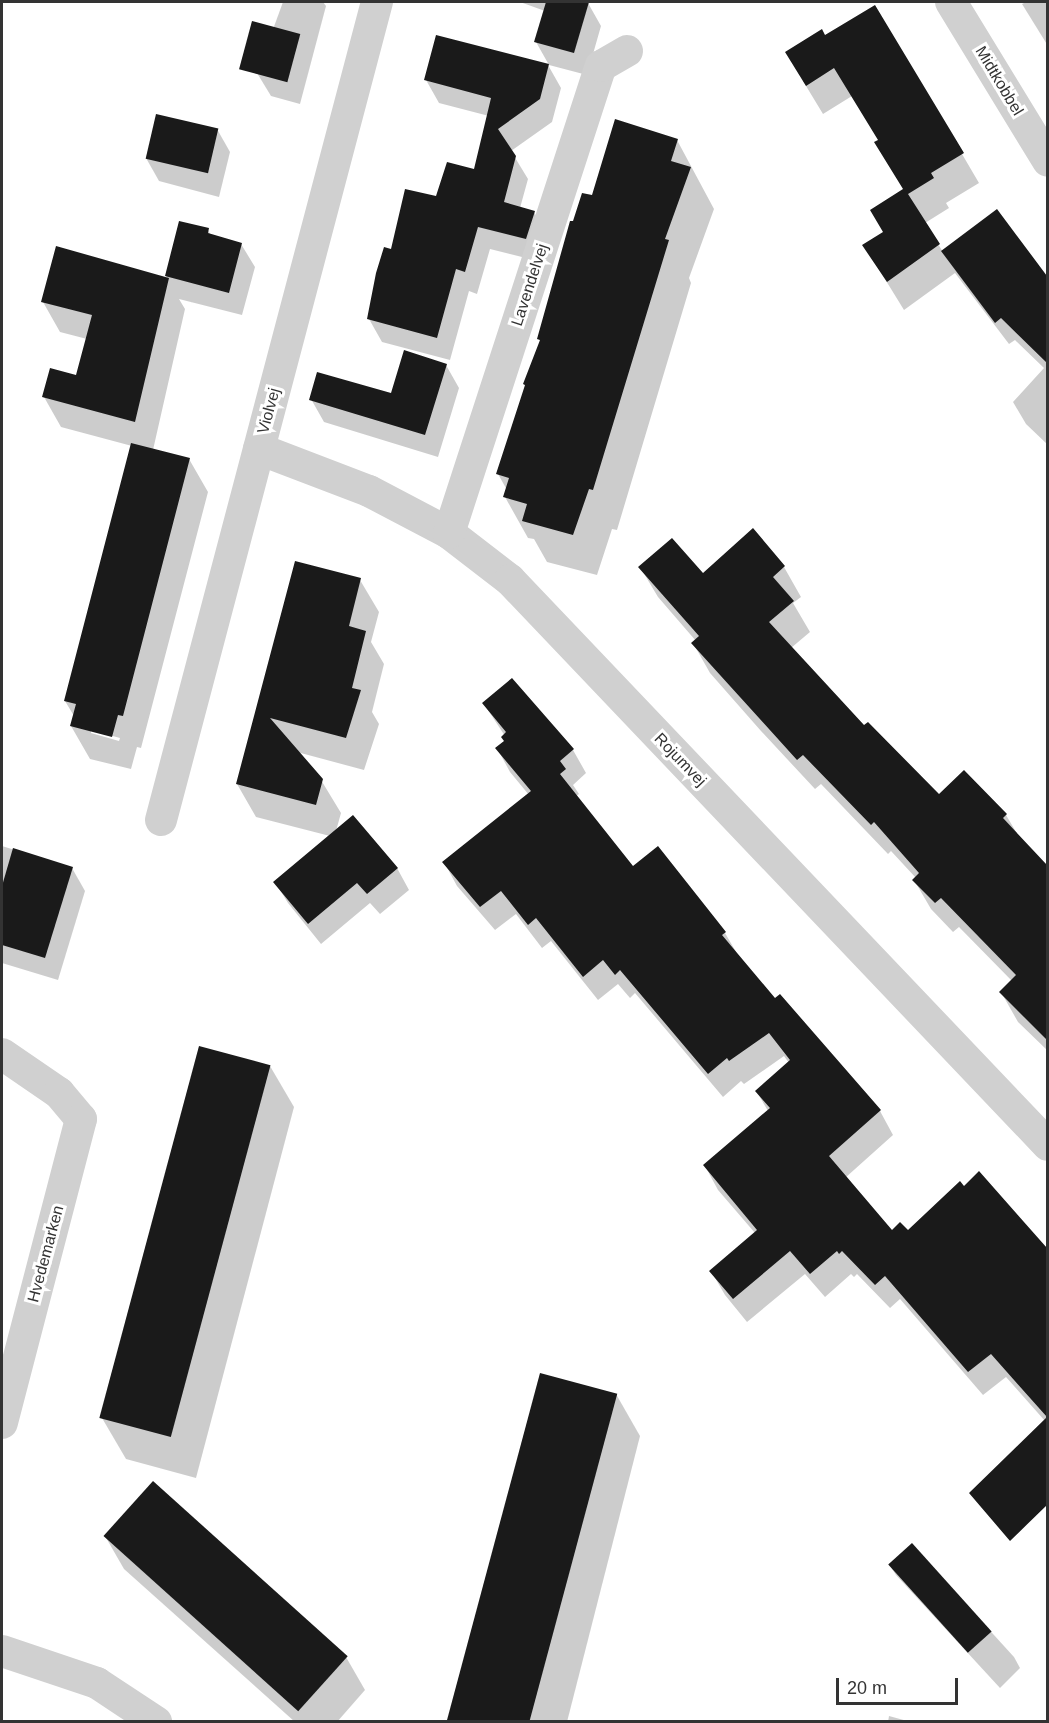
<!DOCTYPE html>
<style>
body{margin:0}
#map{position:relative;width:1049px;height:1723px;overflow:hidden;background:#fff;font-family:Arial,sans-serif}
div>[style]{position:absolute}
.shadow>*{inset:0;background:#0003}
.building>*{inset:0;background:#1a1a1a;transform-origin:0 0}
.street>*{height:32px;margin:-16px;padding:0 16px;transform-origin:16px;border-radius:16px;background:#d0d0d0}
span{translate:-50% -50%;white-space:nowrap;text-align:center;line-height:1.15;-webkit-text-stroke:6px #fff;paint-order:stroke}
.street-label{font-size:16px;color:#333}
.frame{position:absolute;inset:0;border:3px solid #333;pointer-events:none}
.scale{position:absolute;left:836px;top:1678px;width:122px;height:27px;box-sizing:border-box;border:3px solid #333;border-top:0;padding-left:8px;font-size:18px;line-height:21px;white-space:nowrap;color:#333;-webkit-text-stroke:4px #fff;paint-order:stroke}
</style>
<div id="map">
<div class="shadow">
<div style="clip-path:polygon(283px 2px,323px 2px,326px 6px,300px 104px,271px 96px,257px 73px)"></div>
<div style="clip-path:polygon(520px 2px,588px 3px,601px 26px,587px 75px,549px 65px,536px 42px,545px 11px)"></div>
<div style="clip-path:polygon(1026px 2px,1048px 2px,1048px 46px,1022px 4px)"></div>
<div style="clip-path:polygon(825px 37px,962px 154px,979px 183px,946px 203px,949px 208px,925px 223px,943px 252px,1039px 278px,1048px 287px,1048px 445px,1026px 424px,1013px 402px,1044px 368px,1015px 340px,1009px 344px,955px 273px,904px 310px,864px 245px,885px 233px,905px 190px,880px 141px,852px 96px,823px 114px,803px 81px)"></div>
<div style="clip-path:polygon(548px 65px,561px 88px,552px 122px,511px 151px,528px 179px,520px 208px,534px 212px,547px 235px,538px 261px,490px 249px,477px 294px,469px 291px,450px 360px,382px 342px,369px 319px,392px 251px,437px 198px,475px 171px,489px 116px,439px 103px,426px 80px)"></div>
<div style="clip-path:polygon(217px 129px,230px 152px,219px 197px,159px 181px,146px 158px)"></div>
<div style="clip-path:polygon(677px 140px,714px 209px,689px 278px,691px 283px,617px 530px,612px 529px,597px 575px,547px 562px,534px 539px,528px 538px,505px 497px,507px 490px,498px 474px,526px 387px,524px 384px,541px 343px,539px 339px,571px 222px,573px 223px,593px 197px)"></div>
<div style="clip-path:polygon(evenodd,208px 230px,211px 236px,241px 244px,255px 267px,242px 315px,179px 299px,185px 309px,153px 450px,189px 459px,208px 492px,141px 748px,137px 747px,131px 769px,90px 759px,71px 726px,74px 716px,65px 701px,132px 446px,61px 427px,44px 397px,77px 376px,87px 339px,60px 332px,43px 302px,168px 279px,166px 276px,208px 230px,91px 730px,120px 738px,119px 741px,91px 733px,91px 730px)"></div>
<div style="clip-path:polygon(446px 365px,459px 388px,438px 457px,324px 422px,311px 399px,392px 395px)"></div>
<div style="clip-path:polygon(296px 563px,360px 580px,379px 612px,371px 642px,384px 664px,372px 712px,379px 724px,364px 770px,297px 752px,321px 780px,341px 813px,336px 831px,397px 868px,409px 890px,380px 914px,370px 903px,321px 944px,288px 903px,275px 882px,330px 836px,256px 817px,237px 784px)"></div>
<div style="clip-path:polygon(640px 567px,702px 575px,784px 567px,801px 597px,793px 603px,810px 632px,791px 648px,864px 728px,939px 796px,964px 772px,1006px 815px,1019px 837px,1048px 867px,1048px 1051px,1018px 1022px,1001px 992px,1012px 981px,959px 927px,953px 932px,931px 909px,914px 880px,916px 878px,891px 851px,888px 854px,821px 784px,815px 789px,761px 731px,710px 673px,693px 643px,696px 641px,658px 597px)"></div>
<div style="clip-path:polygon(484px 704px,573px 750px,586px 773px,573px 785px,579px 794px,576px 796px,633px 868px,725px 933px,739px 957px,774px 1000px,780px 996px,880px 1111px,893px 1135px,845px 1178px,892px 1232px,908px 1232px,979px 1174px,1048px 1250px,1048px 1469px,1041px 1462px,1045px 1421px,1006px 1377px,983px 1395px,900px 1299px,890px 1308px,857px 1274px,854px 1277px,851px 1274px,825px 1297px,805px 1274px,747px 1322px,725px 1295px,711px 1271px,755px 1233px,718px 1190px,705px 1166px,768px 1111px,757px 1092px,789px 1063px,784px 1056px,744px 1084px,741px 1081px,723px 1097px,635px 993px,630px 998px,618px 984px,598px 1000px,551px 941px,542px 948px,516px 914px,495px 930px,457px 886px,444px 862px,529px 795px,510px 772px,497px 748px,505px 741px,505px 736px)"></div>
<div style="clip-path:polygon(2px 846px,72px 868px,85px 891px,58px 980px,2px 963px)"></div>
<div style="clip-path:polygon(270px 1066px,294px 1107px,196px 1478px,126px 1459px,102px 1418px)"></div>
<div style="clip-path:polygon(616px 1394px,640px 1436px,567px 1722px,452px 1722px)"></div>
<div style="clip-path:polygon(105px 1536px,346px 1657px,365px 1690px,337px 1722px,295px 1722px,124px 1569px)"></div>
<div style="clip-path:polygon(912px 1545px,1014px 1657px,1020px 1668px,1000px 1688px,896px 1575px,889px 1564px)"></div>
<div style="clip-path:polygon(889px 1716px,911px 1722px,888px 1722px)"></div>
</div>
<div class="building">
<div style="clip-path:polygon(546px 2px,589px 2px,574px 53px,534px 42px)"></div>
<div style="clip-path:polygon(875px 5px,964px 153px,931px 173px,934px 178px,908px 194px,940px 244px,887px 282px,862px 245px,883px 232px,870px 210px,903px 189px,874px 142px,878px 140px,834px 68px,806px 86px,785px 52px,822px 29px,825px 35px)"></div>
<div style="left:252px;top:21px;width:50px;height:50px;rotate:15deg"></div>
<div style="clip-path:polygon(436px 35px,549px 64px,540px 99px,498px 129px,516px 156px,504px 202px,535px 211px,526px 239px,478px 227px,465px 272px,456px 269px,437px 338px,367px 319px,376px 273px,384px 247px,391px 249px,405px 189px,436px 196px,447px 162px,474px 169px,491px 98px,424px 80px)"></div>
<div style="left:156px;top:114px;width:64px;height:46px;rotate:13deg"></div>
<div style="clip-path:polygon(615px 119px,678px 139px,671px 161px,691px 167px,665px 239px,669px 240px,593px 490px,589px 489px,573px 535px,522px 521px,527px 504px,503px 497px,509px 478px,496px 474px,525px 385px,523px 384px,540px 340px,537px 339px,570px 221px,573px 221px,582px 193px,592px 195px)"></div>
<div style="clip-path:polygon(997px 209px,1047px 276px,1047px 363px,1001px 318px,995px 323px,941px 251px)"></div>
<div style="clip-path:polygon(179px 221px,209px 228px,208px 233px,242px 243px,229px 293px,165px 276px)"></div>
<div style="clip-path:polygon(56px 246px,169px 278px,135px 422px,42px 397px,50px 368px,76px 375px,92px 315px,41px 302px)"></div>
<div style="clip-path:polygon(404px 350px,447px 364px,425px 435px,309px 400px,317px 372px,391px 393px)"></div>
<div style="clip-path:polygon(131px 443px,190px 458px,123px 716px,118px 715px,112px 737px,70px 726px,76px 704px,64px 701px)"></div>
<div style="clip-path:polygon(753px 528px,785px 566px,773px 577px,794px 601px,769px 622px,864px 725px,868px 722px,939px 794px,964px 770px,1007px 814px,1003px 818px,1047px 865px,1047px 1040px,999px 992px,1016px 975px,941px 898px,935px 903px,912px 880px,919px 873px,874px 822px,871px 825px,803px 755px,797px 760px,691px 643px,699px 636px,638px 567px,672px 538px,703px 573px)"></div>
<div style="clip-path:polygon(295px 561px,361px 578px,349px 626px,366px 631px,352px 688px,361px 690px,346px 738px,270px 718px,323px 779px,316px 805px,236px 784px)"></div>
<div style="clip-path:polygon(512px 678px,574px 749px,560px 761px,566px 769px,560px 774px,633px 866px,658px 846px,726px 932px,722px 935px,775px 998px,780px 994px,881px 1110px,829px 1156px,892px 1230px,900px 1222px,908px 1230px,960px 1181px,964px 1186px,979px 1171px,1047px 1248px,1047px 1505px,1010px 1541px,969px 1493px,1047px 1417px,991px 1354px,968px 1372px,885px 1276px,875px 1285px,842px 1251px,839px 1254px,837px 1251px,810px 1274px,790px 1251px,733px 1299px,709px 1271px,757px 1230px,703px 1165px,770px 1108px,755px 1091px,790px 1060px,769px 1033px,729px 1061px,727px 1058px,708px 1074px,620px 970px,615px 975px,603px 960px,583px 977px,536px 918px,528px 925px,501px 891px,480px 907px,442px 862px,531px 791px,495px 748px,504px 741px,501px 737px,506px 732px,482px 703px)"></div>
<div style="clip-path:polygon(353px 815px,398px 868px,367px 894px,357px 883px,308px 924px,273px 882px)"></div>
<div style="clip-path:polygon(13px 848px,73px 867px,45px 958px,2px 945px,2px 886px)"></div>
<div style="left:199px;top:1046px;width:74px;height:385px;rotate:15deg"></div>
<div style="left:540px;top:1373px;width:80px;height:360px;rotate:15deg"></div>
<div style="left:153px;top:1481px;width:262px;height:74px;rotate:42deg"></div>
<div style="left:912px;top:1543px;width:119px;height:32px;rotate:48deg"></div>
</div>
<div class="street">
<div style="left:951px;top:2px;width:186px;rotate:58.6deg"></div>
<div style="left:259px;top:449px;width:118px;rotate:20.9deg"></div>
<div style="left:369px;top:491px;width:90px;rotate:27.7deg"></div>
<div style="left:449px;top:533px;width:77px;rotate:37.6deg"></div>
<div style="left:510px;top:580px;width:780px;rotate:46.4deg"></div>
<div style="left:449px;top:533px;width:491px;rotate:-72deg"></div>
<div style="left:601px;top:66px;width:30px;rotate:-30deg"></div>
<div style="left:161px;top:820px;width:846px;rotate:-75.21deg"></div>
<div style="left:2px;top:1054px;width:69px;rotate:34.4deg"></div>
<div style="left:59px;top:1093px;width:34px;rotate:50deg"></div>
<div style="left:81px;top:1119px;width:314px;rotate:104.6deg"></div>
<div style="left:2px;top:1651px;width:100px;rotate:18.6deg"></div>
<div style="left:97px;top:1683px;width:71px;rotate:33.5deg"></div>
</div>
<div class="street-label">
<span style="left:999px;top:81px;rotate:59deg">Midtkobbel</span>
<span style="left:530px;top:285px;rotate:-72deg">Lavendelvej</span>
<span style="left:269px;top:411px;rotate:-75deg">Violvej</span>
<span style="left:680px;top:760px;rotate:46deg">Rojumvej</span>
<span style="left:46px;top:1254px;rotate:-75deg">Hvedemarken</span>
</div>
<div class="frame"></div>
<div class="scale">20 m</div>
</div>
